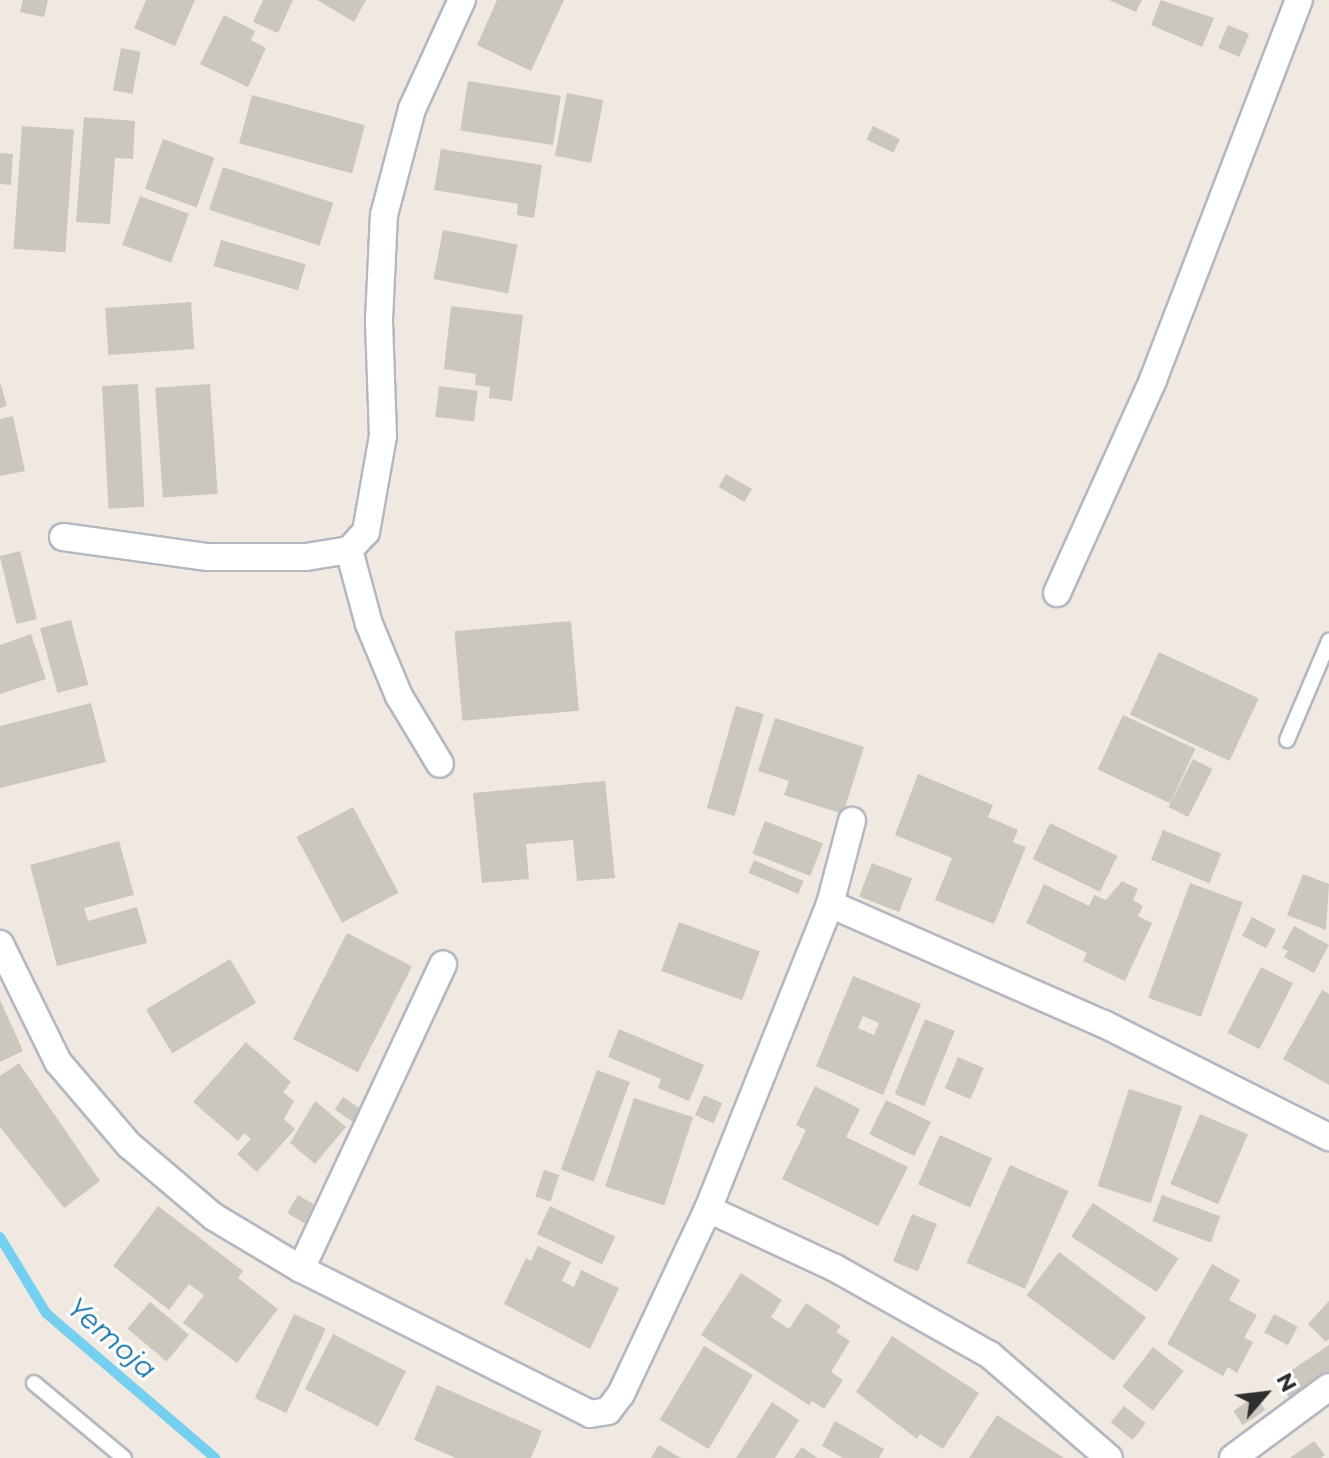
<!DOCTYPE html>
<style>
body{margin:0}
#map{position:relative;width:1329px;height:1458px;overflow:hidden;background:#efe9e1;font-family:Montserrat,sans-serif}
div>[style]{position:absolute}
.stream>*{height:10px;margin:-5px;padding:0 5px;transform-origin:5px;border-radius:5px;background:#75cff0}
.building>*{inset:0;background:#cbc7bf;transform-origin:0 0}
.roads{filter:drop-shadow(2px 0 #b4b7c1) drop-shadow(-2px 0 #b4b7c1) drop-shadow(0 2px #b4b7c1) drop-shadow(0 -2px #b4b7c1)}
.service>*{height:14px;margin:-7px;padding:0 7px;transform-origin:7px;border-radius:7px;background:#fff}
.minor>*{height:26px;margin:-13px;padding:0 13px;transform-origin:13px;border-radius:13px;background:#fff}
span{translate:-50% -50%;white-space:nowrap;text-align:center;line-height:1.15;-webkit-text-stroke:6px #fff;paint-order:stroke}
.water-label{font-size:28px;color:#0d6fa3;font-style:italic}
.north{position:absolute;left:1225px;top:1354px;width:80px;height:80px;-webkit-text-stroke:6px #fff;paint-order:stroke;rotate:62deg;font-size:22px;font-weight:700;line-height:32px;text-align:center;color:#2e2e2e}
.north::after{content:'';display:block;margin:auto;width:28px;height:36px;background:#2e2e2e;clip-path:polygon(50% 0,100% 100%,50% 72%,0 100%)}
</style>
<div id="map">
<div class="stream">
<div style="left:0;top:1237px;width:89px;rotate:58.8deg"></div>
<div style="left:46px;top:1313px;width:223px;rotate:40.6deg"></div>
</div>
<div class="building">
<div style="clip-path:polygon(23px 0,48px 0,44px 17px,20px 12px)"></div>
<div style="clip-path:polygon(146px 0,195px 0,175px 46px,134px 28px)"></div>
<div style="clip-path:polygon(263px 0,293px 0,278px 33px,253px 22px)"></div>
<div style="clip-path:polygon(317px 0,366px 0,354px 22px)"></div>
<div style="clip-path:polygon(497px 0,564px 0,531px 71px,477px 45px)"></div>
<div style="clip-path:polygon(1109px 0,1142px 0,1136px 12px)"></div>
<div style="clip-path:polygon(1161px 0,1214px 18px,1202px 47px,1151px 25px)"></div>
<div style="clip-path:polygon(224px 15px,255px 31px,251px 40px,266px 48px,248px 87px,200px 64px)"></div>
<div style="left:1228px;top:25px;width:23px;height:25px;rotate:23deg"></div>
<div style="left:121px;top:48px;width:20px;height:43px;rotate:11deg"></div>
<div style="left:468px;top:81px;width:94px;height:50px;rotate:9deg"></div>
<div style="left:567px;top:93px;width:37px;height:64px;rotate:11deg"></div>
<div style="left:252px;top:95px;width:117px;height:50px;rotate:15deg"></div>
<div style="clip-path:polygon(84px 117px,135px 121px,133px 159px,115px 158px,110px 224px,76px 222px)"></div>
<div style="left:22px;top:126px;width:52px;height:123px;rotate:4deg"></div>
<div style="left:873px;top:126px;width:30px;height:15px;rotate:26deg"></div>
<div style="left:163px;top:139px;width:55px;height:53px;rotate:20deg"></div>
<div style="clip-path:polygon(441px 149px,542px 165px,534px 218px,517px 215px,518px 204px,434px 190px)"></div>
<div style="clip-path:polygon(0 153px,13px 154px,11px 185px,0 184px)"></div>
<div style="left:223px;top:167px;width:116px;height:45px;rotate:18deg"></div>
<div style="left:140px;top:196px;width:52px;height:52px;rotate:20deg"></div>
<div style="left:443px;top:230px;width:76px;height:50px;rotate:11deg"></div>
<div style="left:221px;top:240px;width:88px;height:27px;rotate:16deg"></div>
<div style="left:191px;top:302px;width:47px;height:86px;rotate:86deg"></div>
<div style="clip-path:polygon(451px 306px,523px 315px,512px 401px,489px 398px,490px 387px,475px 385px,476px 374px,444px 369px)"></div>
<div style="clip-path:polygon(0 382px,7px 406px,0 408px)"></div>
<div style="left:138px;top:384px;width:123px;height:36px;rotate:87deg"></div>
<div style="left:210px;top:384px;width:110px;height:55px;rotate:86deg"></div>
<div style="left:439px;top:386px;width:39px;height:31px;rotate:7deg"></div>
<div style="clip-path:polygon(13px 416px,25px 471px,0 476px,0 419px)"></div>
<div style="left:726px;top:474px;width:30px;height:15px;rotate:30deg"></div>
<div style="left:20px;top:551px;width:70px;height:21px;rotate:76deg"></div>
<div style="left:71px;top:620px;width:67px;height:32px;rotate:75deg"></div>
<div style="left:571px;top:621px;width:90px;height:117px;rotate:85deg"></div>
<div style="clip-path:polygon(31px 634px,46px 679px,0 694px,0 645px)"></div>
<div style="left:1159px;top:652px;width:110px;height:69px;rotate:25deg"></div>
<div style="clip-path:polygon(91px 703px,106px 762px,0 788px,0 726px)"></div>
<div style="left:736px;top:706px;width:29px;height:106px;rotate:16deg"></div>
<div style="left:1123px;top:715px;width:80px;height:60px;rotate:25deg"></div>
<div style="clip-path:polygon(775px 718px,864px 747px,843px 814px,784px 795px,789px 781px,758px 771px)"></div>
<div style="left:1193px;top:759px;width:22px;height:54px;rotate:27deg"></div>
<div style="clip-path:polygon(918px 774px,993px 805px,988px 817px,1018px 830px,1013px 842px,1026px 847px,994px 924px,935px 900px,952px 858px,895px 835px)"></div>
<div style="clip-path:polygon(605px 781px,615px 878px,577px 881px,573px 840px,526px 844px,529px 879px,482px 883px,473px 793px)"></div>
<div style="left:353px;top:807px;width:97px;height:64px;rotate:62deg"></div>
<div style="left:765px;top:821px;width:62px;height:35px;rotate:21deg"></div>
<div style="left:1050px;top:823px;width:75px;height:40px;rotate:26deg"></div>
<div style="left:1163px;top:830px;width:63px;height:32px;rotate:22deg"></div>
<div style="clip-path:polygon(119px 841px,134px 895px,84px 908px,88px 921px,137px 907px,147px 943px,57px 966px,30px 865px)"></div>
<div style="left:754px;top:860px;width:54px;height:14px;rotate:23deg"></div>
<div style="left:872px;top:863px;width:43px;height:36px;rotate:21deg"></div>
<div style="clip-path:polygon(1303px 874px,1329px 884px,1326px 930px,1287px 915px)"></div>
<div style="clip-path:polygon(1122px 881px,1138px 889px,1133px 900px,1143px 906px,1138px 916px,1152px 923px,1125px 981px,1083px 961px,1087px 953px,1026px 923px,1044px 884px,1089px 906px,1094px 895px,1106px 900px)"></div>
<div style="left:1190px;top:883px;width:56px;height:122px;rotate:20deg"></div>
<div style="left:1252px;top:917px;width:27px;height:21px;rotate:28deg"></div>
<div style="left:679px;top:922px;width:86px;height:52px;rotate:20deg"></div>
<div style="clip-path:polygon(1294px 926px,1329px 945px,1314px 973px,1284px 957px,1288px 951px,1282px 948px)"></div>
<div style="left:347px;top:933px;width:73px;height:119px;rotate:27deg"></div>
<div style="left:230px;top:959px;width:51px;height:98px;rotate:59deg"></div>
<div style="left:1261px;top:967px;width:36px;height:74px;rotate:27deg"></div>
<div style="clip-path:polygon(evenodd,853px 976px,921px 1004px,883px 1095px,816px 1066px,853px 976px,863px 1016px,879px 1023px,874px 1035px,858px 1028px,863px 1016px)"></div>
<div style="clip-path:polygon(1322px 990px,1329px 994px,1329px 1085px,1283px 1059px)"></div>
<div style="clip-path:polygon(0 1000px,23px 1051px,0 1062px)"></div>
<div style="left:925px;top:1019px;width:32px;height:81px;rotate:22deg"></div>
<div style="clip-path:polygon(619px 1029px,704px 1065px,689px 1101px,658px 1088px,661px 1079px,608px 1057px)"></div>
<div style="clip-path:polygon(246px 1042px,291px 1082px,283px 1092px,294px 1101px,284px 1119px,295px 1129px,257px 1172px,237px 1154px,251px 1139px,244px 1133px,238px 1141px,193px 1102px)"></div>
<div style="left:958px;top:1057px;width:28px;height:34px;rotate:23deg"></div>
<div style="clip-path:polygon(19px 1063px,100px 1181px,64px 1208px,0 1127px,0 1076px)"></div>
<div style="left:597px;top:1070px;width:35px;height:106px;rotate:20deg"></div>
<div style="clip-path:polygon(815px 1086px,860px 1109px,846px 1137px,908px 1167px,878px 1226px,782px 1179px,806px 1130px,796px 1125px)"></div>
<div style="left:1129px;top:1089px;width:56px;height:102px;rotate:18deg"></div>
<div style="left:704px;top:1095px;width:20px;height:22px;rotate:24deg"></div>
<div style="left:343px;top:1097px;width:25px;height:15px;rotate:34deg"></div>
<div style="left:634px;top:1098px;width:62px;height:93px;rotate:18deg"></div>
<div style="left:886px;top:1100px;width:50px;height:38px;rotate:26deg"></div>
<div style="clip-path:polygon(315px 1101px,346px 1127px,315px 1164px,290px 1143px)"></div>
<div style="left:1200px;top:1114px;width:52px;height:76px;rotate:23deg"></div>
<div style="left:940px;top:1135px;width:57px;height:54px;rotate:24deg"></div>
<div style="left:1010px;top:1165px;width:64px;height:107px;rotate:24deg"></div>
<div style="left:544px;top:1170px;width:16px;height:28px;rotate:18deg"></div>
<div style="left:298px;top:1195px;width:23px;height:21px;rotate:31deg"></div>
<div style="left:1162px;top:1195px;width:62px;height:28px;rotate:20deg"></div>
<div style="left:1093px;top:1203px;width:102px;height:40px;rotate:33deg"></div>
<div style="clip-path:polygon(158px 1206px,243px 1271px,238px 1278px,278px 1309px,237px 1363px,183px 1323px,204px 1295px,189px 1284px,169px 1310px,113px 1266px)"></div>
<div style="left:550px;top:1206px;width:72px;height:31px;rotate:25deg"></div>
<div style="left:912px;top:1214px;width:27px;height:51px;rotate:22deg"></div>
<div style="clip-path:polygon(538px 1246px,571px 1262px,562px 1281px,574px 1287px,581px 1270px,619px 1288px,590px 1349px,504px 1304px,526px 1258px,531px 1261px)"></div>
<div style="left:1059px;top:1252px;width:109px;height:54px;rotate:37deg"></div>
<div style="clip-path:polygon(1212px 1264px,1240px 1280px,1229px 1300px,1257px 1315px,1244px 1338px,1253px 1342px,1237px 1373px,1228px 1367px,1223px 1376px,1167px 1344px)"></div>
<div style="clip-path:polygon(741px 1273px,782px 1300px,771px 1317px,789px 1329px,806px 1303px,841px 1326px,836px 1332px,850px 1341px,831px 1372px,843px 1380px,824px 1409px,812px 1401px,809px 1405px,701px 1335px)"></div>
<div style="clip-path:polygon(1329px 1301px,1329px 1339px,1326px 1342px,1308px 1324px)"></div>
<div style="left:150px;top:1302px;width:51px;height:35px;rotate:40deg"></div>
<div style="left:294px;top:1314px;width:35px;height:93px;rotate:25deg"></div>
<div style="left:1274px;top:1314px;width:27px;height:21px;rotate:28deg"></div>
<div style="left:333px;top:1334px;width:82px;height:62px;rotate:27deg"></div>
<div style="clip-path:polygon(892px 1336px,979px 1393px,943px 1449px,920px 1434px,917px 1439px,856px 1392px)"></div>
<div style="clip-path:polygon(1329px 1345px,1329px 1378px,1293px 1403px,1277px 1380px)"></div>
<div style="left:704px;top:1346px;width:57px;height:86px;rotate:31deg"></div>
<div style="left:1153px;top:1347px;width:39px;height:50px;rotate:38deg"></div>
<div style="clip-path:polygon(437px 1385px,542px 1431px,531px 1458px,456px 1458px,414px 1440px)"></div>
<div style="left:1256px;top:1396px;width:17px;height:27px;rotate:57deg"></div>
<div style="clip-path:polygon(772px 1402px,799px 1420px,775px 1458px,736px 1458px)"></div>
<div style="left:1124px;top:1406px;width:28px;height:21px;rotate:39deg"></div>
<div style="clip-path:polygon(997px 1415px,1064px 1458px,969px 1458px)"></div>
<div style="clip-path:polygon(835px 1421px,884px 1449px,879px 1458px,843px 1458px,822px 1446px)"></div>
<div style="clip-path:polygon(1314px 1441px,1325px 1455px,1321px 1458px,1290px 1458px)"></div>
<div style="clip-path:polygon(659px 1445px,681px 1458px,651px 1458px)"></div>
<div style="clip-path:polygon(802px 1447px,817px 1458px,794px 1458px)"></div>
</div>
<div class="roads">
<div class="service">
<div style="left:1287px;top:740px;width:108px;rotate:-67deg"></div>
<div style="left:34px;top:1383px;width:117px;rotate:39.8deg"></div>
</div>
<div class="minor">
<div style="left:63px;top:537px;width:146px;rotate:7.9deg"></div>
<div style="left:208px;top:557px;width:98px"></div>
<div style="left:306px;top:557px;width:44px;rotate:-9.2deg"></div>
<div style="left:349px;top:550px;width:25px;rotate:-47deg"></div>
<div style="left:366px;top:532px;width:97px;rotate:-80deg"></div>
<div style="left:383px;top:436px;width:116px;rotate:-92deg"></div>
<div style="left:379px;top:320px;width:105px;rotate:-87.3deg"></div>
<div style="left:384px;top:215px;width:110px;rotate:-75.2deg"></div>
<div style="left:412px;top:109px;width:120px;rotate:-65.4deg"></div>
<div style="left:349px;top:550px;width:77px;rotate:74.9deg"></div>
<div style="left:369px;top:624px;width:78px;rotate:67.4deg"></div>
<div style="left:399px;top:696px;width:79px;rotate:58.9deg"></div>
<div style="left:1057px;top:593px;width:234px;rotate:-65.7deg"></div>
<div style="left:1153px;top:380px;width:407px;rotate:-69deg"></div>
<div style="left:830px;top:904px;width:299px;rotate:23.7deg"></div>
<div style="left:1104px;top:1024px;width:252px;rotate:26.7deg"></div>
<div style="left:0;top:944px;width:131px;rotate:63.8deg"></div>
<div style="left:58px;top:1062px;width:109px;rotate:49.5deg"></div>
<div style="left:129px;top:1145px;width:111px;rotate:40.3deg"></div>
<div style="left:214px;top:1217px;width:101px;rotate:30.9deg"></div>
<div style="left:301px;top:1269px;width:323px;rotate:26.6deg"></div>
<div style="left:590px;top:1414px;width:18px;rotate:-9deg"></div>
<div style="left:608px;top:1411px;width:21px;rotate:-53deg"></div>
<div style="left:621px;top:1394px;width:204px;rotate:-64.8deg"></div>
<div style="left:708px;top:1209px;width:328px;rotate:-68.2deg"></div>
<div style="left:830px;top:904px;width:86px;rotate:-75.2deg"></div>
<div style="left:708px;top:1209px;width:140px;rotate:24.9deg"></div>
<div style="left:835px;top:1268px;width:178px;rotate:29.3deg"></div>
<div style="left:990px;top:1355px;width:157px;rotate:40.9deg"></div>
<div style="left:301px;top:1269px;width:336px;rotate:-65deg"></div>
<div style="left:1233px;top:1458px;width:119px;rotate:-36.5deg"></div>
</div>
</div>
<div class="water-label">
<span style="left:112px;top:1338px;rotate:41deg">Yemoja</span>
</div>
<div class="north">N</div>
</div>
